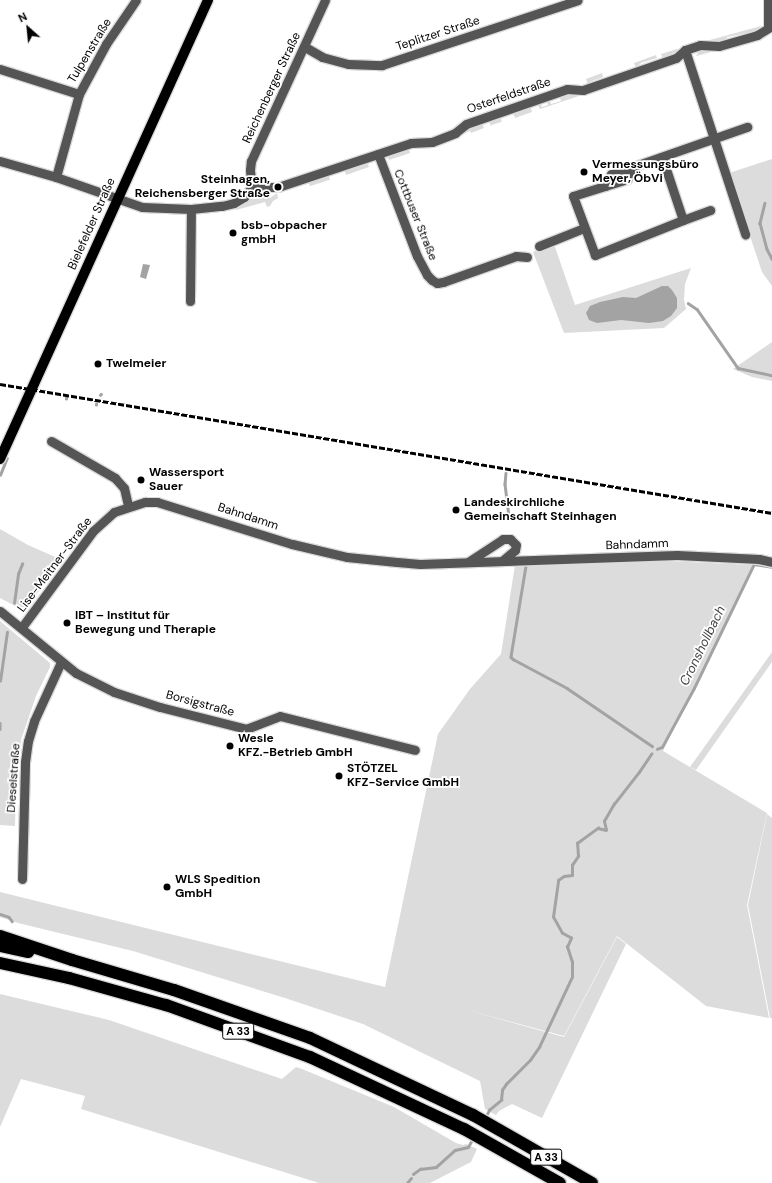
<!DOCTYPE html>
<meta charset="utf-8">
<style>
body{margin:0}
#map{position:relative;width:772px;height:1183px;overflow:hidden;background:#fff;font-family:"DM Sans",sans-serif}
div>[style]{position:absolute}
.green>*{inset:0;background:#dcdcdc;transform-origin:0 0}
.water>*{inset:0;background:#a3a3a3}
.stream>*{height:2.5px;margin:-1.25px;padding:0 1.25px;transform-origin:1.25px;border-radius:1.25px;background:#a3a3a3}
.roads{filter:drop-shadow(1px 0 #dbdbdb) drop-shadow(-1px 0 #dbdbdb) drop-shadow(0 1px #dbdbdb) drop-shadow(0 -1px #dbdbdb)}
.minor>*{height:9px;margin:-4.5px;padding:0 4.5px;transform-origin:4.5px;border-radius:4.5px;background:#555}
.major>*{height:10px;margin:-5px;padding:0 5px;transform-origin:5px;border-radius:5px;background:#000}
.highway>*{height:12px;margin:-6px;padding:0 6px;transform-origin:6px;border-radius:6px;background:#000}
.rail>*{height:2.5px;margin-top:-1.25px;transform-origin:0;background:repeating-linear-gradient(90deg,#000 0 6px,transparent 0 8px)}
.dots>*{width:11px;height:11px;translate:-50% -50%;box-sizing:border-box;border:2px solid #fff;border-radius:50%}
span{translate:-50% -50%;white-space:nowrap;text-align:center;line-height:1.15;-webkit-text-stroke:3.5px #fff;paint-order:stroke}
.shield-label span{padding:1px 3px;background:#fff;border:1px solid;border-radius:3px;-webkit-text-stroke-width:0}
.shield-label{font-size:11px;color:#000;font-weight:700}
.street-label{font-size:12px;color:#000}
.poi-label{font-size:12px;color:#000;font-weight:700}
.left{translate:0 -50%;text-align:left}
.right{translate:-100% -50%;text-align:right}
.water-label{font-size:13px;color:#444;font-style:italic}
.north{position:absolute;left:8px;top:8px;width:40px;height:40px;-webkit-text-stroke:3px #fff;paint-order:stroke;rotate:333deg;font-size:11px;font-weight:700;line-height:16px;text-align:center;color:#000}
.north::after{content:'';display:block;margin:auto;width:14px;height:18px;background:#000;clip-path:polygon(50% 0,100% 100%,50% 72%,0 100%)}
</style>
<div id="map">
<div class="green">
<div style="clip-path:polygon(761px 26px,758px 30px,749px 35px,747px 33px,727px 37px,726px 40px,718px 42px,710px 40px)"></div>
<div style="clip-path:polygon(677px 49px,679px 50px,663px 59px,661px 54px)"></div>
<div style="clip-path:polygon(700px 49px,719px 50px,696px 56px)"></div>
<div style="clip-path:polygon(656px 55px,657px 58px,641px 63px,636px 68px,634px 63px)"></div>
<div style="clip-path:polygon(602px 73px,603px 77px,592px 81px,588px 85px,586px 79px)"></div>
<div style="clip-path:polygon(565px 93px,577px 94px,579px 96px,540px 109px,537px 103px,540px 102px,542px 107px,548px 105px,546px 100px,549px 99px,551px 104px,561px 101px,559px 95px)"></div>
<div style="clip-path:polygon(530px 105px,532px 112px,515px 118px,513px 113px)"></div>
<div style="left:500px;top:116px;width:6px;height:12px;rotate:72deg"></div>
<div style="clip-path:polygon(482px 123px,484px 128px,471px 133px,470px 131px,465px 133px,463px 130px,477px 126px)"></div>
<div style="clip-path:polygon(408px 147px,410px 153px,389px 160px,387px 156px,401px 152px,403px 148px)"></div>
<div style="clip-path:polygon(772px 159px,772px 286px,762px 272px,729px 173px)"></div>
<div style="clip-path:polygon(367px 160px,369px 167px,346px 175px,345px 171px,359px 166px,361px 162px)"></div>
<div style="left:328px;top:174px;width:6px;height:21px;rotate:72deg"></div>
<div style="clip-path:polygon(267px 192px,270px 198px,277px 193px,278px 198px,273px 201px,270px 206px,267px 207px,265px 202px,236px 210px,235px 207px,252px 195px)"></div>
<div style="clip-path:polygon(554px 244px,575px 305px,691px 268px,685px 284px,684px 300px,686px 309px,664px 328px,564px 333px,533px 252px)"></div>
<div style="clip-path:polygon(772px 342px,772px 381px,752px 377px,733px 369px)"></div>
<div style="clip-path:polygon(0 529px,28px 545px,62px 560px,29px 604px,25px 607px,17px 607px,0 598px)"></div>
<div style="clip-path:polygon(645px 560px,754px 565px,663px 751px,767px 813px,747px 905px,769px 1018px,706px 1006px,617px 936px,564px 1036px,460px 1008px,564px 1037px,617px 937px,626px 944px,542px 1118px,512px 1104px,499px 1111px,496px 1115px,485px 1109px,480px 1081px,363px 1024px,285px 998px,133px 951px,18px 923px,0 917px,0 892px,385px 987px,438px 734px,470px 689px,501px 654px,515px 565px)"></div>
<div style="clip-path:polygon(0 621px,50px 663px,50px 667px,36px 696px,21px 740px,16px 785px,15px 826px,0 825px)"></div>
<div style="clip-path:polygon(772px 652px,772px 662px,696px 770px,690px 767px)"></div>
<div style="clip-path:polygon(767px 814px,772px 818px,772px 1018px,770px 1018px,748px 905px)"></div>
<div style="clip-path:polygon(0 994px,109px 1020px,282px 1079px,296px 1067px,302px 1069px,394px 1107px,456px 1143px,463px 1145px,466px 1144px,477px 1149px,471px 1162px,430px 1183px,319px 1183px,81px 1109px,85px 1096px,21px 1079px,0 1127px)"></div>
</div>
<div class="water">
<div style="clip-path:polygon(143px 264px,150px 265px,146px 279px,140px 277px)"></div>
<div style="clip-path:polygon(662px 286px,668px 286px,672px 290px,677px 298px,677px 308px,671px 316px,663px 321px,649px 323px,621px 320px,597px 323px,589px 320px,586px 313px,590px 306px,600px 302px,623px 297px,636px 298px)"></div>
</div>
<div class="stream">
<div style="left:765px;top:203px;width:21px;rotate:104deg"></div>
<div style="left:760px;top:223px;width:27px;rotate:75deg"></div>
<div style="left:767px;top:249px;width:11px;rotate:63deg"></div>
<div style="left:688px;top:303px;width:11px;rotate:34deg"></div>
<div style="left:697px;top:309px;width:72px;rotate:55.2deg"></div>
<div style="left:738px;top:368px;width:35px;rotate:12deg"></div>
<div style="left:100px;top:395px;width:1px;rotate:-45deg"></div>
<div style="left:66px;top:399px;width:2px;rotate:-90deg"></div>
<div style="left:96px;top:405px;width:1px;rotate:-90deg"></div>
<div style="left:506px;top:473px;width:11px;rotate:95deg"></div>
<div style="left:505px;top:484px;width:31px;rotate:83deg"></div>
<div style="left:0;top:475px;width:18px;rotate:-68deg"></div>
<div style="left:526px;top:566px;width:92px;rotate:99.4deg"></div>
<div style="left:511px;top:657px;width:3px;rotate:45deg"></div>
<div style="left:513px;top:659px;width:61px;rotate:28.2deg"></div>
<div style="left:567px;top:688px;width:103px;rotate:34.3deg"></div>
<div style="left:14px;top:603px;width:29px;rotate:-82deg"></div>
<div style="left:18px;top:574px;width:11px;rotate:-68deg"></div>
<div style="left:0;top:681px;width:49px;rotate:-81.9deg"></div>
<div style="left:0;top:723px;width:6px;rotate:90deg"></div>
<div style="left:657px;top:749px;width:5px;rotate:-22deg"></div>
<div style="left:662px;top:747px;width:67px;rotate:-61.5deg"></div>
<div style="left:694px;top:688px;width:138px;rotate:-64.2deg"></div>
<div style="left:754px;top:564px;width:18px;rotate:9deg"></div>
<div style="left:0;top:914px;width:9px;rotate:18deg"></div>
<div style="left:9px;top:917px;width:5px;rotate:53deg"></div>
<div style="left:485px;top:1118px;width:9px;rotate:-63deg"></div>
<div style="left:489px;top:1110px;width:16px;rotate:-40deg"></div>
<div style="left:501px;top:1100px;width:10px;rotate:-84deg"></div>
<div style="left:502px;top:1090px;width:7px;rotate:-56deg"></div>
<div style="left:506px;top:1084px;width:34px;rotate:-45deg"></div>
<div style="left:530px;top:1060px;width:16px;rotate:-55deg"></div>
<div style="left:539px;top:1047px;width:77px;rotate:-64.8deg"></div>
<div style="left:572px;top:977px;width:15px;rotate:-90deg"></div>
<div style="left:572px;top:962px;width:16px;rotate:-108deg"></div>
<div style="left:567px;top:947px;width:10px;rotate:-66deg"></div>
<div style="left:571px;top:938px;width:10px;rotate:-151deg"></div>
<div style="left:562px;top:933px;width:18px;rotate:-119deg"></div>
<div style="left:553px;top:917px;width:37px;rotate:-82deg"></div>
<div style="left:558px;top:880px;width:7px;rotate:-34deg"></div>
<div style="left:564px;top:876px;width:8px;rotate:-7deg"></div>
<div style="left:572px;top:875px;width:10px;rotate:-90deg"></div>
<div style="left:572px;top:865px;width:11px;rotate:-56deg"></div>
<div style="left:578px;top:856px;width:13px;rotate:-94deg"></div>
<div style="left:577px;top:843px;width:26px;rotate:-36deg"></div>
<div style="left:598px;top:828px;width:8px;rotate:14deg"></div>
<div style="left:606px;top:830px;width:9px;rotate:-103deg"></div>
<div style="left:604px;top:821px;width:20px;rotate:-60deg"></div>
<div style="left:614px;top:804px;width:41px;rotate:-52deg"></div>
<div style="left:639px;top:772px;width:22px;rotate:-56deg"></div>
<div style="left:413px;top:1174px;width:9px;rotate:-36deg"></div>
<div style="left:420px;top:1169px;width:16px;rotate:-7deg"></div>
<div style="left:436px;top:1167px;width:25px;rotate:-42deg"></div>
<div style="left:455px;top:1150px;width:13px;rotate:-13deg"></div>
<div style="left:468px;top:1147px;width:10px;rotate:-61deg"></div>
<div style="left:407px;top:1183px;width:6px;rotate:-51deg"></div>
</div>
<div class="roads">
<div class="minor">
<div style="left:768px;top:27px;width:27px;rotate:-90deg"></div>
<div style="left:305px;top:47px;width:20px;rotate:30deg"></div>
<div style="left:322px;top:57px;width:27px;rotate:15deg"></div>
<div style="left:348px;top:64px;width:34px;rotate:2deg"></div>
<div style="left:382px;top:65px;width:206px;rotate:-18.3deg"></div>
<div style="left:685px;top:50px;width:194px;rotate:71.9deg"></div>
<div style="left:0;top:69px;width:83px;rotate:17.6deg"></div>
<div style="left:378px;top:154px;width:109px;rotate:69.1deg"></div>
<div style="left:417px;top:256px;width:21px;rotate:62deg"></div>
<div style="left:427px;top:275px;width:7px;rotate:45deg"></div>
<div style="left:432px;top:280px;width:6px;rotate:31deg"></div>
<div style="left:437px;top:283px;width:6px;rotate:-9deg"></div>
<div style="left:443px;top:282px;width:77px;rotate:-19.6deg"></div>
<div style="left:516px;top:256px;width:11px;rotate:5deg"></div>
<div style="left:662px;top:157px;width:66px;rotate:71.6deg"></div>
<div style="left:683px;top:220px;width:95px;rotate:158.3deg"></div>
<div style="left:595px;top:255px;width:63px;rotate:-110.4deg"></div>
<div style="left:573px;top:196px;width:57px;rotate:-17.5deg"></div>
<div style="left:627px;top:179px;width:15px;rotate:-58deg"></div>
<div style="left:635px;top:166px;width:119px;rotate:-19.2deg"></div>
<div style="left:0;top:161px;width:58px;rotate:15.9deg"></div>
<div style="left:56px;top:177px;width:91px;rotate:19.2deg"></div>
<div style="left:142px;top:207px;width:49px;rotate:2.3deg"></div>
<div style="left:191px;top:209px;width:31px;rotate:-6deg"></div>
<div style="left:222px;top:206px;width:12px;rotate:-14deg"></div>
<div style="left:234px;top:203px;width:12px;rotate:-31deg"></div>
<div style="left:244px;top:197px;width:13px;rotate:-51deg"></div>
<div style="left:56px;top:177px;width:86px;rotate:-74.5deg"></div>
<div style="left:79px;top:94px;width:57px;rotate:-61.6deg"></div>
<div style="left:106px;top:44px;width:53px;rotate:-55.7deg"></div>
<div style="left:605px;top:186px;width:13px;rotate:-63deg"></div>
<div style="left:611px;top:174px;width:25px;rotate:-18deg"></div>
<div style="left:252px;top:187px;width:26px"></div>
<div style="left:278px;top:187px;width:140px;rotate:-18.3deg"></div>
<div style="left:411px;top:143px;width:21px;rotate:-3deg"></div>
<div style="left:432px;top:142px;width:25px;rotate:-21deg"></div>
<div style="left:455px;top:133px;width:14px;rotate:-39deg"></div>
<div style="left:466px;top:124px;width:107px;rotate:-19.1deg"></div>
<div style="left:567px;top:89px;width:16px;rotate:4deg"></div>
<div style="left:583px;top:90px;width:98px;rotate:-19deg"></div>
<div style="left:676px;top:58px;width:12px;rotate:-42deg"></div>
<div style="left:685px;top:50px;width:16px;rotate:-18deg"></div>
<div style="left:700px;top:45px;width:19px;rotate:3deg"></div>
<div style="left:719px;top:46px;width:40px;rotate:-16deg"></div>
<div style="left:757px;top:35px;width:17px;rotate:-31deg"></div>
<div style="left:252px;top:187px;width:17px;rotate:-97deg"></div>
<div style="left:250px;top:170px;width:9px;rotate:-84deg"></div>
<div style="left:251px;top:161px;width:177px;rotate:-65.3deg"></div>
<div style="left:683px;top:220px;width:29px;rotate:-20deg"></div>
<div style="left:539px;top:246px;width:48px;rotate:-21.8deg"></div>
<div style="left:190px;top:301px;width:92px;rotate:-89.4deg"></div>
<div style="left:51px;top:441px;width:74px;rotate:30deg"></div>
<div style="left:115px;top:478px;width:13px;rotate:48deg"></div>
<div style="left:124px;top:488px;width:18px;rotate:77deg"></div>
<div style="left:468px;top:562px;width:42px;rotate:-33.3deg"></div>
<div style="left:503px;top:539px;width:7px"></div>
<div style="left:510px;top:539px;width:8px;rotate:45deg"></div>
<div style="left:516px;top:545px;width:5px;rotate:101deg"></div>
<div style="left:515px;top:550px;width:17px;rotate:140deg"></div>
<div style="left:0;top:611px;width:98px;rotate:39.2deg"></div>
<div style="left:76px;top:673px;width:42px;rotate:26.6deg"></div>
<div style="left:114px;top:692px;width:48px;rotate:18.1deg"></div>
<div style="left:160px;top:707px;width:89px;rotate:14.3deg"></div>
<div style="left:246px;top:729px;width:36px;rotate:-21deg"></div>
<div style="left:280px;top:716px;width:139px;rotate:14.1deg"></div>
<div style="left:22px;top:627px;width:119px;rotate:-53.5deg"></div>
<div style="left:93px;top:531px;width:28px;rotate:-42deg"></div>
<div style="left:114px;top:512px;width:33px;rotate:-18deg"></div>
<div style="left:145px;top:502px;width:12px"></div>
<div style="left:157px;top:502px;width:141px;rotate:17.3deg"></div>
<div style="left:292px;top:544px;width:57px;rotate:13.3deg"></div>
<div style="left:347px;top:557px;width:50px;rotate:5.7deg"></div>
<div style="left:397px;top:562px;width:23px;rotate:5deg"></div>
<div style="left:420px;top:564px;width:257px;rotate:-2deg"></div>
<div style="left:677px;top:555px;width:82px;rotate:2.8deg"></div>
<div style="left:759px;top:559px;width:13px;rotate:13deg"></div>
<div style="left:22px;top:879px;width:117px;rotate:-88.5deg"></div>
<div style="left:25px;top:762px;width:21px;rotate:-82deg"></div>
<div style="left:28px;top:741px;width:21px;rotate:-73deg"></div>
<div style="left:34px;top:721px;width:65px;rotate:-65.4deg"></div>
</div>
<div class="major">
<div style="left:0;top:459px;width:504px;rotate:-65.62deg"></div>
</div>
<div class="highway">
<div style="left:0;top:936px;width:76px;rotate:18.4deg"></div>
<div style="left:72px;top:960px;width:106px;rotate:16.4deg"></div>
<div style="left:174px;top:990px;width:144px;rotate:19.4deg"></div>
<div style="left:310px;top:1038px;width:180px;rotate:25.3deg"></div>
<div style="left:473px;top:1115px;width:137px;rotate:29.7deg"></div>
<div style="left:0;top:946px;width:29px;rotate:12deg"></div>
<div style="left:0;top:963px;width:71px;rotate:12.3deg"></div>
<div style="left:69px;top:978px;width:101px;rotate:15.6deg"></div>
<div style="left:166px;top:1005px;width:153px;rotate:19.9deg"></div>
<div style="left:310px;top:1057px;width:170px;rotate:25.1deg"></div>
<div style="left:464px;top:1129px;width:110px;rotate:29.4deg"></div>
</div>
</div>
<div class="rail">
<div style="left:0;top:384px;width:783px;rotate:9.49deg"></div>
</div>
<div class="dots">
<div style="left:584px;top:172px;background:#000"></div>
<div style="left:278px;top:187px;background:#000"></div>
<div style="left:233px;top:233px;background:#000"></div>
<div style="left:98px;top:364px;background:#000"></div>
<div style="left:141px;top:480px;background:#000"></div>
<div style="left:456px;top:510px;background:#000"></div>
<div style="left:67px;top:623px;background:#000"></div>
<div style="left:230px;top:746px;background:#000"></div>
<div style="left:339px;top:776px;background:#000"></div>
<div style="left:167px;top:887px;background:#000"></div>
</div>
<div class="shield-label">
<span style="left:238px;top:1031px">A 33</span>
<span style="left:546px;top:1157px">A 33</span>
</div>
<div class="street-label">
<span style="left:438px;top:34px;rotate:-18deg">Teplitzer Straße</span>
<span style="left:90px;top:51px;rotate:-59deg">Tulpenstraße</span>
<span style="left:272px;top:88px;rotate:-65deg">Reichenberger Straße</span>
<span style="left:509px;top:96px;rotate:-19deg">Osterfeldstraße</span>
<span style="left:415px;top:215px;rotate:68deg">Cottbuser Straße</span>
<span style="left:92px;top:224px;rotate:-66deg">Bielefelder Straße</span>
<span style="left:248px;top:517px;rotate:18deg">Bahndamm</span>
<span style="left:637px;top:545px;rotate:-2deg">Bahndamm</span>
<span style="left:55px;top:565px;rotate:-53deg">Lise-Meitner-Straße</span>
<span style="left:200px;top:704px;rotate:15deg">Borsigstraße</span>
<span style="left:14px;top:778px;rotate:-86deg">Dieselstraße</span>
</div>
<div class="poi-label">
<span class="left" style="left:592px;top:172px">Vermessungsbüro<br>Meyer, ÖbVi</span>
<span class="right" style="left:270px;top:187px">Steinhagen,<br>Reichensberger Straße</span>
<span class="left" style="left:241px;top:233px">bsb-obpacher<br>gmbH</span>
<span class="left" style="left:106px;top:364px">Twelmeier</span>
<span class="left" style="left:149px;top:480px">Wassersport<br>Sauer</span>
<span class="left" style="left:464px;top:510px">Landeskirchliche<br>Gemeinschaft Steinhagen</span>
<span class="left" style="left:75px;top:623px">IBT – Institut für<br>Bewegung und Therapie</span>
<span class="left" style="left:238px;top:746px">Wesle<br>KFZ.-Betrieb GmbH</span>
<span class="left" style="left:347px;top:776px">STÖTZEL<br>KFZ-Service GmbH</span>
<span class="left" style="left:175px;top:887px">WLS Spedition<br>GmbH</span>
</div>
<div class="water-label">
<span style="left:703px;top:646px;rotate:-64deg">Cronshollbach</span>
</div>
<div class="north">N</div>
</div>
